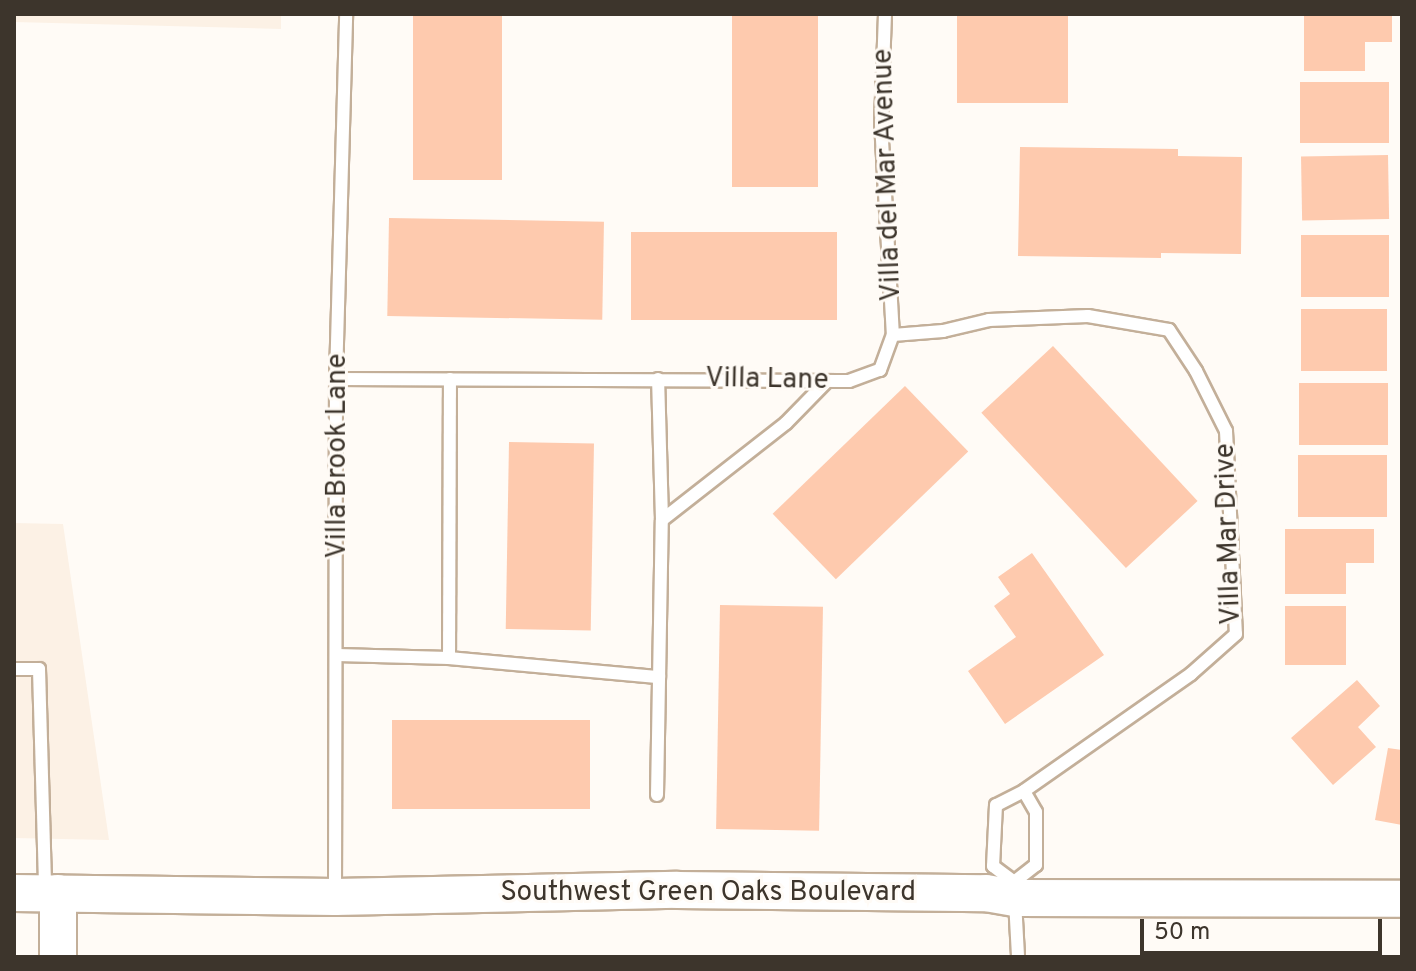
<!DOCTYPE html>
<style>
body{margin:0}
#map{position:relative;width:1416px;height:971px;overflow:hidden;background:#fffbf6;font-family:Overpass,sans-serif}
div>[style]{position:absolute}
.built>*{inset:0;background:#fcf1e5}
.building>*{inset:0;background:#fecaae;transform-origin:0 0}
.roads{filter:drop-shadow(2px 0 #c3af99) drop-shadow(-2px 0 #c3af99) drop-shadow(0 2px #c3af99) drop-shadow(0 -2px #c3af99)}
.lane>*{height:12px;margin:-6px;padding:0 6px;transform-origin:6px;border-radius:6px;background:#fff}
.secondary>*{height:36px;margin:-18px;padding:0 18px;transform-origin:18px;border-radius:18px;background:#fff}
span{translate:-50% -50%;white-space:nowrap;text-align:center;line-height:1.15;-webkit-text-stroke:6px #fffbf6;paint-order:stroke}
.street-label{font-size:28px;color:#3d352c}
.frame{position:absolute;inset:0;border:16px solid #3d352c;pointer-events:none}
.scale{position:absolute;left:1140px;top:919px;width:242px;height:36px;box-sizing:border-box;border:4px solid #3d352c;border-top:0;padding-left:10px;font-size:24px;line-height:28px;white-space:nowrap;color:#3d352c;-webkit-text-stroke:6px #fffbf6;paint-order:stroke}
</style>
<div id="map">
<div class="built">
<div style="clip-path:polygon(14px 14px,281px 14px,281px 29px,14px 22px)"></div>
<div style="clip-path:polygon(14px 523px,63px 524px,109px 840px,14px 838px)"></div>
</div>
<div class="building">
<div style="left:413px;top:14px;width:89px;height:166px"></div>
<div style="left:732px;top:14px;width:86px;height:173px"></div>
<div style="left:957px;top:14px;width:111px;height:89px"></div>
<div style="clip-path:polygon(1304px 14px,1392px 14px,1392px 42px,1365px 42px,1365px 71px,1304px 71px)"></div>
<div style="left:1300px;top:82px;width:89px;height:61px"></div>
<div style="clip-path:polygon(1020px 147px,1178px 149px,1178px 156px,1242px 157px,1241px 254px,1161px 253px,1161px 258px,1018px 256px)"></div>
<div style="left:1388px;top:155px;width:64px;height:87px;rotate:89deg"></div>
<div style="left:389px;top:218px;width:215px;height:98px;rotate:1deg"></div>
<div style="left:631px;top:232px;width:206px;height:88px"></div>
<div style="left:1301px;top:235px;width:88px;height:62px"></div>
<div style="left:1301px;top:309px;width:86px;height:62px"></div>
<div style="left:1053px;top:346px;width:212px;height:98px;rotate:47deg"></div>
<div style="left:1299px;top:383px;width:89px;height:62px"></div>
<div style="left:905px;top:386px;width:91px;height:184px;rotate:46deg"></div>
<div style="left:509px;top:442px;width:85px;height:187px;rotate:1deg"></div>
<div style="left:1298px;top:455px;width:89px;height:62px"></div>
<div style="clip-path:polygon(1285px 529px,1374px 529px,1374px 563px,1346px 563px,1346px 594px,1285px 594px)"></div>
<div style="clip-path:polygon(1032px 553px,1104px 655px,1005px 724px,968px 671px,1016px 637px,994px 606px,1010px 594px,998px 577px)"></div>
<div style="left:720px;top:605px;width:103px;height:224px;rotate:1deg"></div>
<div style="left:1285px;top:606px;width:61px;height:59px"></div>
<div style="clip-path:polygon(1357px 680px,1380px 706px,1358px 727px,1376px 747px,1333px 785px,1291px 738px)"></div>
<div style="left:590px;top:720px;width:89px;height:198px;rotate:90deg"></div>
<div style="clip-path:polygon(1388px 748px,1402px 750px,1402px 825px,1375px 820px)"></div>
</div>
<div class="roads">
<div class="lane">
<div style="left:885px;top:14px;width:108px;rotate:92.1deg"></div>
<div style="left:881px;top:122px;width:213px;rotate:86.8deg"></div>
<div style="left:336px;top:379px;width:513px;rotate:0.22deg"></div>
<div style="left:849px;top:381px;width:33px;rotate:-20deg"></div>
<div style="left:880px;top:370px;width:37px;rotate:-70deg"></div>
<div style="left:893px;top:335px;width:50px;rotate:-4.6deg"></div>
<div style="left:943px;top:331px;width:47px;rotate:-13.4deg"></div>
<div style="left:989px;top:320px;width:99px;rotate:-2.3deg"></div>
<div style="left:1088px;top:316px;width:82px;rotate:9.8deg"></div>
<div style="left:1169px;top:330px;width:49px;rotate:56.6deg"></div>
<div style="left:1196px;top:371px;width:67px;rotate:63.4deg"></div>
<div style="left:1226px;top:431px;width:203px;rotate:87.2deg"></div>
<div style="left:1236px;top:634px;width:60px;rotate:138.4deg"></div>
<div style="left:1191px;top:674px;width:204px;rotate:145deg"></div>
<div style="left:1024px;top:791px;width:31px;rotate:153deg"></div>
<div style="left:996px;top:805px;width:61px;rotate:92.8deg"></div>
<div style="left:993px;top:866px;width:26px;rotate:37deg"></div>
<div style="left:1014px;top:882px;width:75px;rotate:86.9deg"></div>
<div style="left:662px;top:520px;width:157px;rotate:-38deg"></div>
<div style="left:786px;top:423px;width:57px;rotate:-45.7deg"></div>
<div style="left:337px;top:655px;width:112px;rotate:1.5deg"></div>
<div style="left:449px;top:658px;width:279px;rotate:-89.8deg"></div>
<div style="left:449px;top:658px;width:211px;rotate:5.2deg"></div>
<div style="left:14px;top:669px;width:25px"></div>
<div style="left:39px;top:669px;width:221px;rotate:88.4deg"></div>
<div style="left:657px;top:795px;width:275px;rotate:-89deg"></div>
<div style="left:662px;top:520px;width:141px;rotate:-91.6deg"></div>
<div style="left:1014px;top:882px;width:28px;rotate:-38deg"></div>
<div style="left:1036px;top:865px;width:53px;rotate:-90deg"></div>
<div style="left:1036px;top:812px;width:24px;rotate:-120deg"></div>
<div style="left:335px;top:895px;width:516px;rotate:-89.89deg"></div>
<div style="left:336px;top:379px;width:365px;rotate:-88.4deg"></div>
</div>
<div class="secondary">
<div style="left:14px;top:893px;width:321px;rotate:0.7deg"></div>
<div style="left:335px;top:897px;width:342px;rotate:-1.2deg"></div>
<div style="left:677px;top:890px;width:309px;rotate:0.6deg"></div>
<div style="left:986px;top:893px;width:29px;rotate:10deg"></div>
<div style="left:1015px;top:898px;width:387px;rotate:0.1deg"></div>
<div style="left:58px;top:893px;width:64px;rotate:90deg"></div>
</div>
</div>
<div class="street-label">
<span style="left:888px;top:175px;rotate:-92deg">Villa del Mar Avenue</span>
<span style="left:767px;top:380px;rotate:1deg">Villa Lane</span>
<span style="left:338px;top:456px;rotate:-90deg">Villa Brook Lane</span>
<span style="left:1229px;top:534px;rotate:-92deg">Villa Mar Drive</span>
<span style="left:708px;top:893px">Southwest Green Oaks Boulevard</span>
</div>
<div class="frame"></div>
<div class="scale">50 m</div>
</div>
